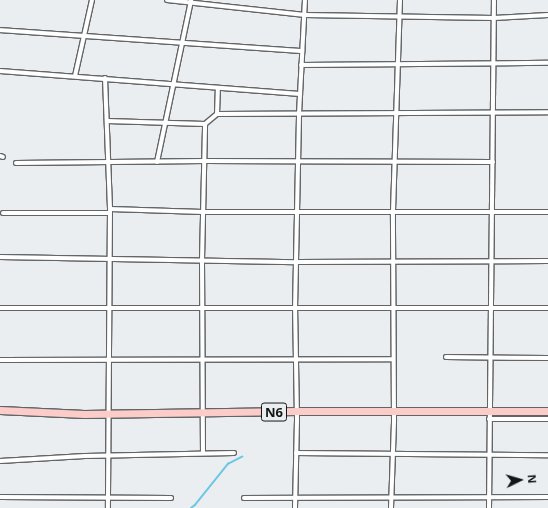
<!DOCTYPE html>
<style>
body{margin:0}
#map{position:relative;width:548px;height:508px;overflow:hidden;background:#ebeef1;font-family:"Open Sans",sans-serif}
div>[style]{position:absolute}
.stream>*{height:1.5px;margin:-0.75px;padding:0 0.75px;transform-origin:0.75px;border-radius:0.75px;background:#6cc7e5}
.roads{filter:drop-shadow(1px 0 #626567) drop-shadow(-1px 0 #626567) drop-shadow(0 1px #626567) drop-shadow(0 -1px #626567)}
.minor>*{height:4px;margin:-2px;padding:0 2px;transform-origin:2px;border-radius:2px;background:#fff}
.trunk>*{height:7px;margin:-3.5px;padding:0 3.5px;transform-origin:3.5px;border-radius:3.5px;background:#fcccc8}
span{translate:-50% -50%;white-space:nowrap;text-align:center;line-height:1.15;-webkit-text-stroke:3.5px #ebeef1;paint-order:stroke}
.shield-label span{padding:1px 3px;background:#ebeef1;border:1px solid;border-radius:3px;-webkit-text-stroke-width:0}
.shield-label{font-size:13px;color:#141616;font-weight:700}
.north{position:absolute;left:500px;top:460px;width:40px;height:40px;-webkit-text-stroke:3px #ebeef1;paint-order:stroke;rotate:85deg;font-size:11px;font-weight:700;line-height:16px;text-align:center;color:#141616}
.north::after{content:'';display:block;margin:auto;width:14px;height:18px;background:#141616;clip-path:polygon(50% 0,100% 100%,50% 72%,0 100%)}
</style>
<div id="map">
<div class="stream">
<div style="left:191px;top:508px;width:5px;rotate:-37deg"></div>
<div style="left:195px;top:505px;width:53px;rotate:-51.2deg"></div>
<div style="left:228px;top:464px;width:16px;rotate:-27deg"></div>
</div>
<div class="roads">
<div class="minor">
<div style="left:167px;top:0;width:139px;rotate:6.2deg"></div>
<div style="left:305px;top:15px;width:189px;rotate:0.9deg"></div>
<div style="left:494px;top:18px;width:54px;rotate:-3.2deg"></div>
<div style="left:0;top:30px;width:303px;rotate:4deg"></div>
<div style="left:301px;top:65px;width:247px;rotate:-0.5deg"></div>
<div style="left:0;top:71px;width:301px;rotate:4.4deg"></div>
<div style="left:75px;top:76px;width:78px;rotate:-77.4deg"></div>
<div style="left:105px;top:78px;width:131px;rotate:87.8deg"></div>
<div style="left:110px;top:209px;width:299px;rotate:90.4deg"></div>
<div style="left:217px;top:114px;width:331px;rotate:-0.3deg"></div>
<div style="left:107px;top:121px;width:98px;rotate:1.8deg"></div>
<div style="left:205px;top:124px;width:16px;rotate:-40deg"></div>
<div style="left:217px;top:114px;width:26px;rotate:-88deg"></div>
<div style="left:0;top:156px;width:3px;rotate:18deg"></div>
<div style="left:157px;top:162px;width:166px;rotate:-78.1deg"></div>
<div style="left:16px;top:163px;width:189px;rotate:-0.6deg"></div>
<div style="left:205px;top:161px;width:288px;rotate:0.2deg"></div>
<div style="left:110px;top:209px;width:93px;rotate:1.8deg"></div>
<div style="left:203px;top:212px;width:345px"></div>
<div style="left:3px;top:213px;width:107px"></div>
<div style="left:0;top:257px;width:297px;rotate:1deg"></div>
<div style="left:297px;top:262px;width:251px;rotate:-0.2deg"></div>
<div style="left:0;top:308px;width:548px"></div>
<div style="left:446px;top:357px;width:102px;rotate:0.6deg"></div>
<div style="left:0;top:360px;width:393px;rotate:-0.1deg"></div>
<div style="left:489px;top:419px;width:59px"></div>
<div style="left:203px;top:453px;width:193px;rotate:-90.3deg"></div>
<div style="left:202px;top:260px;width:136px;rotate:-88.7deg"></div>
<div style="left:296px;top:453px;width:252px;rotate:0.5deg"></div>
<div style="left:0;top:461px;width:85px;rotate:-3.4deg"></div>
<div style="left:85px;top:456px;width:149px;rotate:-1.2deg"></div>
<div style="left:0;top:497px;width:171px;rotate:0.3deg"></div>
<div style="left:244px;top:498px;width:304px;rotate:-0.2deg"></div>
<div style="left:295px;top:508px;width:89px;rotate:-88.7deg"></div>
<div style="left:297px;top:419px;width:110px;rotate:-91deg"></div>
<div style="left:295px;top:309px;width:97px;rotate:-88.8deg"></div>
<div style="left:297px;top:212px;width:98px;rotate:-88.8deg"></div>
<div style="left:299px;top:114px;width:114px;rotate:-87deg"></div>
<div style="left:391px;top:508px;width:88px;rotate:-88deg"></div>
<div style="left:394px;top:420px;width:209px;rotate:-90.3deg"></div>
<div style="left:393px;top:211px;width:211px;rotate:-88.1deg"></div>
<div style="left:489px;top:508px;width:508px;rotate:-89.44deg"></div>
</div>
<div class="trunk">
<div style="left:0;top:410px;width:84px;rotate:2.7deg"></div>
<div style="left:84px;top:414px;width:213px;rotate:-0.8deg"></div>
<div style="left:297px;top:411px;width:251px"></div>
</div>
</div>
<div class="shield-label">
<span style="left:274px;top:412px">N6</span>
</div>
<div class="north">N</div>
</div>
